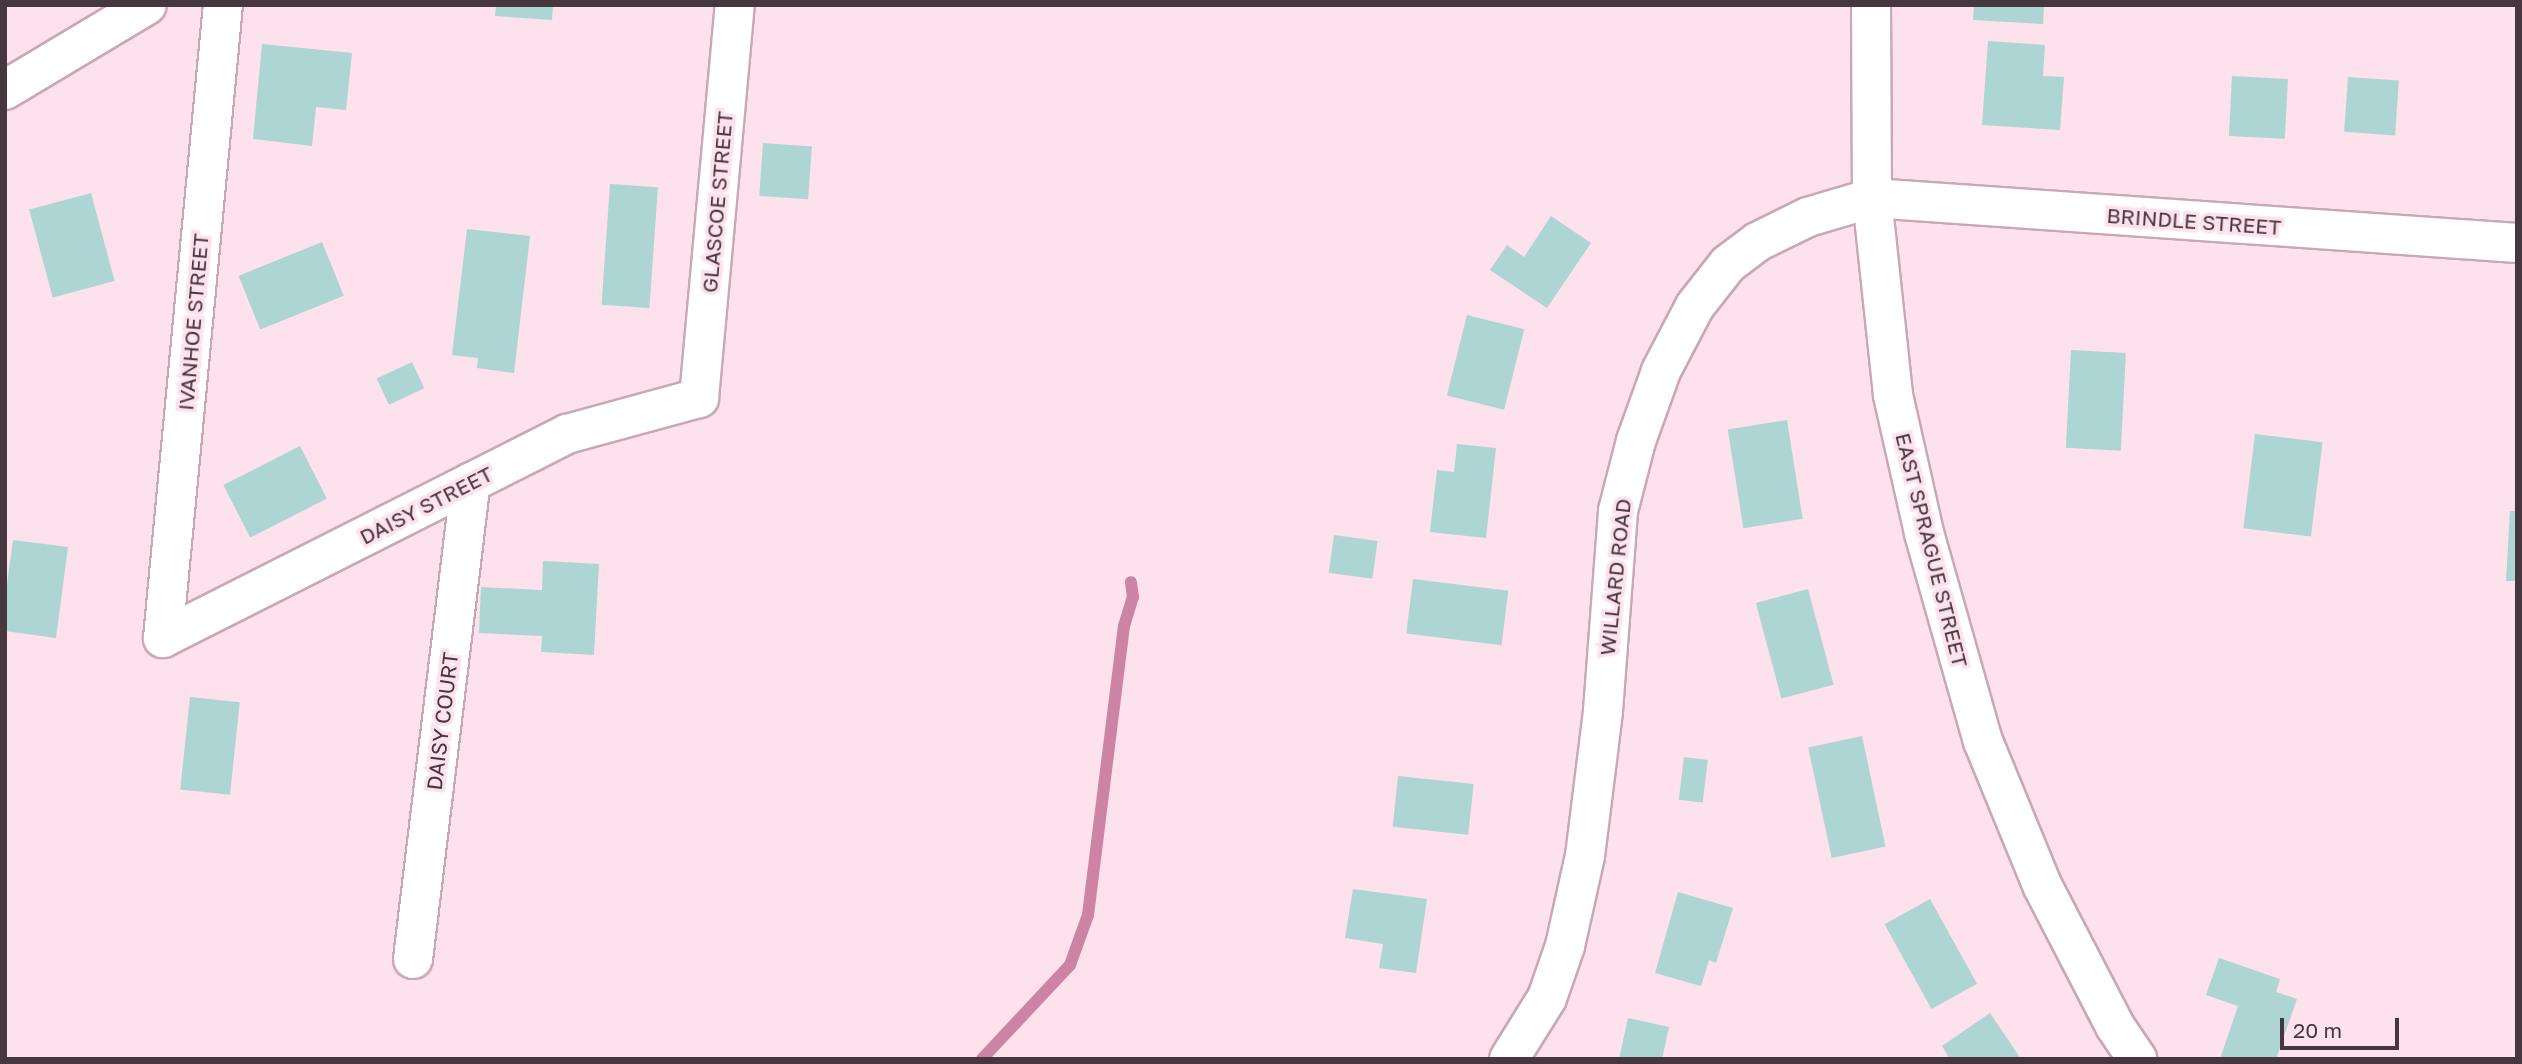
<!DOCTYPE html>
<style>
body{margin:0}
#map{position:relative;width:2522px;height:1064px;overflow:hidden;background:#fde1ec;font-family:"Golos Text",sans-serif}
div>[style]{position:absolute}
.stream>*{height:12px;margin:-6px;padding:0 6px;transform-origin:6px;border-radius:6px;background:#cd83a4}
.building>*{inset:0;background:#add5d3;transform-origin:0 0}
.roads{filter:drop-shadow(2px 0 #c8a8b5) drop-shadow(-2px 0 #c8a8b5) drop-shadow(0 2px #c8a8b5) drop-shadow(0 -2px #c8a8b5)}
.minor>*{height:38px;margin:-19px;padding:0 19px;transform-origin:19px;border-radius:19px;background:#fff}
span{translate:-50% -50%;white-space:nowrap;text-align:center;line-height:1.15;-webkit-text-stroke:7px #fde1ec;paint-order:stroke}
.street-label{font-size:21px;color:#45373d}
.frame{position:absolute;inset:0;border:7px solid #45373d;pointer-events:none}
.scale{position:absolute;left:2280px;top:1018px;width:119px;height:32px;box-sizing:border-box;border:4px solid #45373d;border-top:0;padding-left:9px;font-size:21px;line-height:24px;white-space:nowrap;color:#45373d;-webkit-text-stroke:5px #fde1ec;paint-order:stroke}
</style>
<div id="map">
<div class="stream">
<div style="left:982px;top:1059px;width:129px;rotate:-46.9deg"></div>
<div style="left:1070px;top:965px;width:53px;rotate:-70.2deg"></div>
<div style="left:1088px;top:915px;width:291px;rotate:-82.9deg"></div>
<div style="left:1124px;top:626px;width:30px;rotate:-73deg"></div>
<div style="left:1133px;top:597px;width:15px;rotate:-98deg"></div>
</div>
<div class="building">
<div style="clip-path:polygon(496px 5px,553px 5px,552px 20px,495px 16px)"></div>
<div style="clip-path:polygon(1974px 5px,2044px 5px,2043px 24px,1973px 20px)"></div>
<div style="clip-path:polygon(1988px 41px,2045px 45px,2043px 76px,2064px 77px,2060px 130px,1982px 125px)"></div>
<div style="clip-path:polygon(262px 44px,352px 53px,346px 110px,316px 107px,312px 146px,253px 139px)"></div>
<div style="left:2232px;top:76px;width:56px;height:60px;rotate:3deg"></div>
<div style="left:2348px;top:77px;width:51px;height:55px;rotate:4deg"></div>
<div style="left:763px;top:143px;width:49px;height:53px;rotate:4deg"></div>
<div style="left:610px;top:184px;width:48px;height:121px;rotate:4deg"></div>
<div style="left:91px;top:193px;width:91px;height:64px;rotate:75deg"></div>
<div style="clip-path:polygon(1551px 216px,1591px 243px,1547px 308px,1490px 270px,1507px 245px,1524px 257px)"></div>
<div style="clip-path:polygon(467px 229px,530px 236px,514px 373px,477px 368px,478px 358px,452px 355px)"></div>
<div style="left:322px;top:242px;width:58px;height:90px;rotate:68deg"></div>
<div style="left:1467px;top:315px;width:59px;height:83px;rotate:14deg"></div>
<div style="left:2071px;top:350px;width:55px;height:98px;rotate:3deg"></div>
<div style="left:412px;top:362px;width:29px;height:39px;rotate:65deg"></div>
<div style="left:1787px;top:420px;width:100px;height:60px;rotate:81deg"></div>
<div style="left:2255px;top:434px;width:68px;height:95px;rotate:7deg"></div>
<div style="clip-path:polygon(1457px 444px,1496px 448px,1486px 538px,1430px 532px,1437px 470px,1454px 472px)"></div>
<div style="left:300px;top:446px;width:59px;height:86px;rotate:63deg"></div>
<div style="clip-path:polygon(2510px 511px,2517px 511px,2517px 581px,2506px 581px)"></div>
<div style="left:1334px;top:535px;width:44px;height:38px;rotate:8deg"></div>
<div style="clip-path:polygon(13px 540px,68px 547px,56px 638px,5px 631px,5px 599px)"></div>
<div style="clip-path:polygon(543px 561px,599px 564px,594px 655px,541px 652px,542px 636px,479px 633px,481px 587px,542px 590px)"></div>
<div style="left:1413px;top:579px;width:96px;height:55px;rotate:7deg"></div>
<div style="left:1808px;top:589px;width:99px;height:54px;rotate:75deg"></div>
<div style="left:190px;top:697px;width:50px;height:93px;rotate:6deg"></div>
<div style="left:1862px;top:736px;width:113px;height:55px;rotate:78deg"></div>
<div style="left:1684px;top:757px;width:24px;height:43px;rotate:7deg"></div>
<div style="left:1398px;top:776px;width:76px;height:51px;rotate:6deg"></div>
<div style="clip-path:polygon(1353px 889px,1427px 899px,1416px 973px,1379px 968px,1383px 944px,1345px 938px)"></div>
<div style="clip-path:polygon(1678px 892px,1733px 908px,1716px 963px,1709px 960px,1701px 986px,1655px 973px)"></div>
<div style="left:1930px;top:899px;width:97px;height:52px;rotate:61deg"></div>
<div style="clip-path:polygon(2219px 958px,2280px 979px,2276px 992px,2297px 999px,2276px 1059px,2220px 1059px,2238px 1006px,2206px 995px)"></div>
<div style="clip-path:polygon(1990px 1013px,2021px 1059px,1950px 1059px,1942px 1046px)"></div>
<div style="clip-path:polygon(1628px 1018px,1669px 1027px,1662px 1059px,1619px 1059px)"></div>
</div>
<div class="roads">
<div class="minor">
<div style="left:1871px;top:5px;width:193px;rotate:89.7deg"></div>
<div style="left:1872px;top:198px;width:198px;rotate:83.9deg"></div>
<div style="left:1893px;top:395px;width:141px;rotate:77.3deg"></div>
<div style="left:1924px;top:533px;width:216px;rotate:74.2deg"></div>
<div style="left:1983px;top:741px;width:156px;rotate:67.7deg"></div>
<div style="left:2042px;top:885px;width:159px;rotate:62.6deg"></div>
<div style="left:2115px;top:1026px;width:40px;rotate:56deg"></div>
<div style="left:5px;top:90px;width:165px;rotate:-30.9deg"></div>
<div style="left:163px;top:638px;width:453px;rotate:-26.8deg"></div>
<div style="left:567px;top:434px;width:137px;rotate:-15.3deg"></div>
<div style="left:699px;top:398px;width:395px;rotate:-84.8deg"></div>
<div style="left:163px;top:638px;width:636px;rotate:-84.59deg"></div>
<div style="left:413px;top:959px;width:480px;rotate:-83.1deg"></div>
<div style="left:1509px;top:1059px;width:72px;rotate:-58.1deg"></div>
<div style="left:1547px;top:998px;width:55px;rotate:-70.9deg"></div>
<div style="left:1565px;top:946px;width:92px;rotate:-77.5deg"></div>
<div style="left:1585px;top:856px;width:146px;rotate:-82.9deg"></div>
<div style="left:1603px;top:711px;width:201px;rotate:-85.7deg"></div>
<div style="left:1618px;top:511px;width:72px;rotate:-75.6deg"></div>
<div style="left:1636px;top:441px;width:74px;rotate:-70.3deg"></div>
<div style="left:1661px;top:371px;width:73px;rotate:-62.4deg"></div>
<div style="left:1695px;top:306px;width:53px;rotate:-51.8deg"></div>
<div style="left:1728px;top:264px;width:36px;rotate:-37deg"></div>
<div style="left:1757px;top:242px;width:57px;rotate:-26.1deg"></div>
<div style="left:1808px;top:217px;width:67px;rotate:-16.5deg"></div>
<div style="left:1872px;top:198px;width:647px;rotate:3.99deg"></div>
</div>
</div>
<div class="street-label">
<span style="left:717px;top:202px;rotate:-85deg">GLASCOE STREET</span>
<span style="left:2194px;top:221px;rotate:4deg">BRINDLE STREET</span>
<span style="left:193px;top:322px;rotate:-85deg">IVANHOE STREET</span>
<span style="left:426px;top:505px;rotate:-27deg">DAISY STREET</span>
<span style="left:1932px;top:550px;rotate:76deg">EAST SPRAGUE STREET</span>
<span style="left:1615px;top:577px;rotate:-84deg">WILLARD ROAD</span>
<span style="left:442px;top:721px;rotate:-83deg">DAISY COURT</span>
</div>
<div class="frame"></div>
<div class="scale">20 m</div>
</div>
